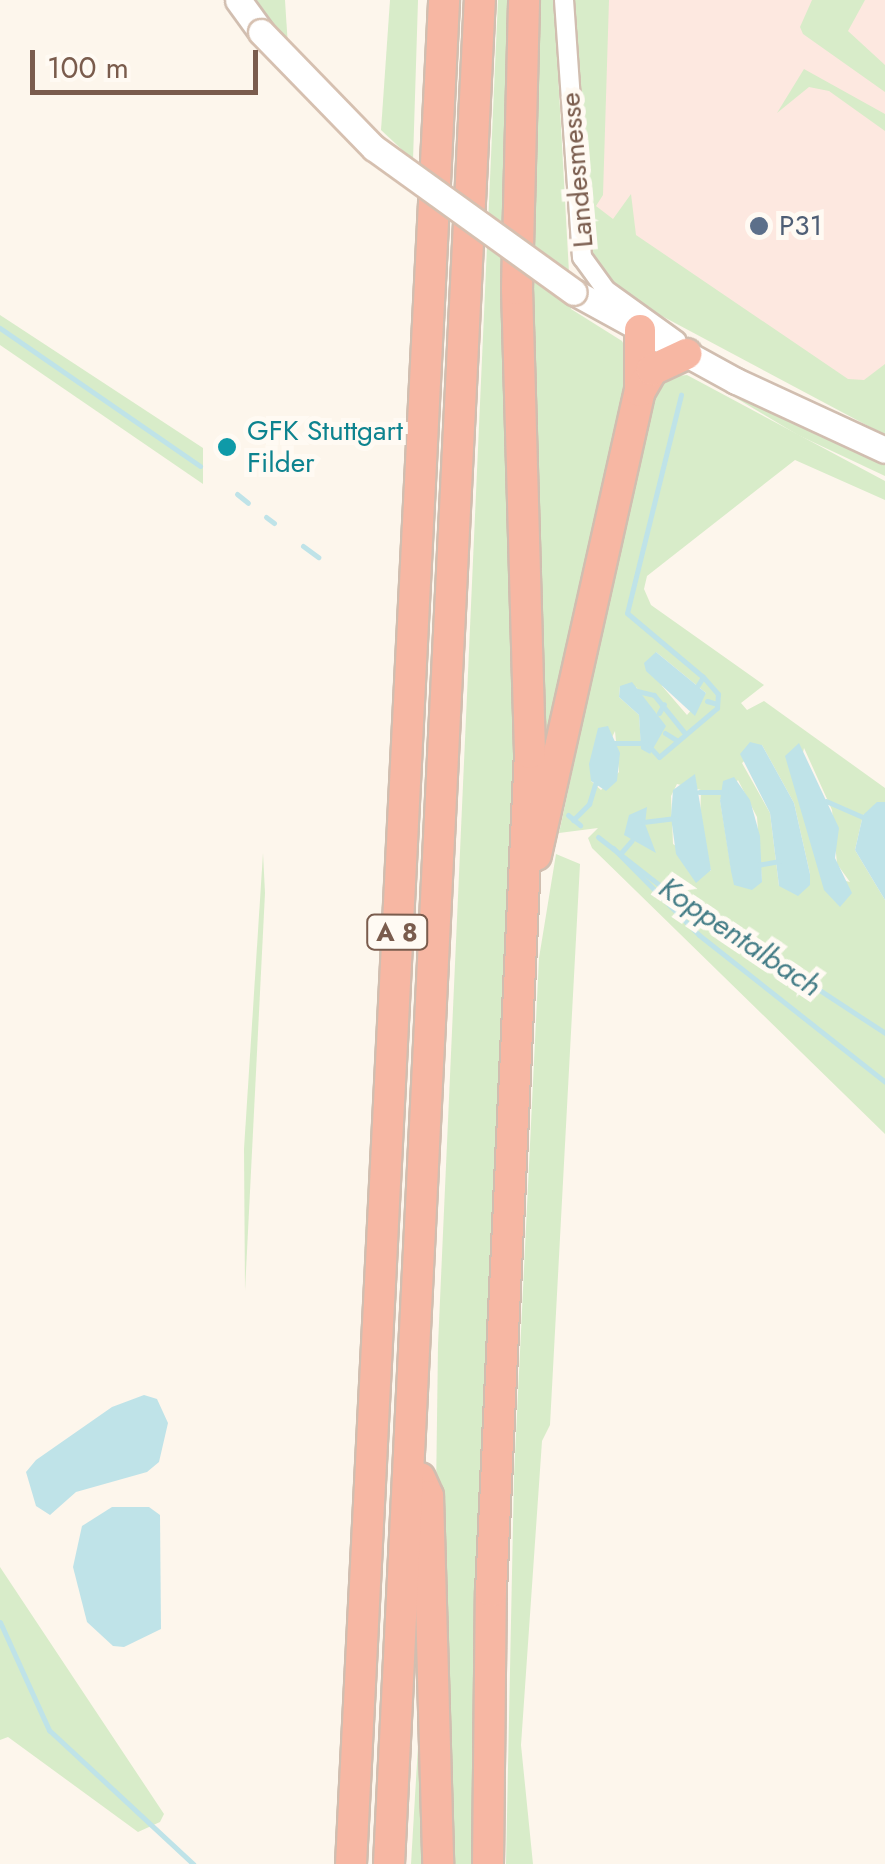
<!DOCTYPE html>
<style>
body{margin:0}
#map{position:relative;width:885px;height:1864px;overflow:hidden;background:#fdf6ec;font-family:Jost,sans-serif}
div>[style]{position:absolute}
.commercial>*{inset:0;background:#fde8e0}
.green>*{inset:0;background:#d8ecc9}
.water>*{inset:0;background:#bfe3e8}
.stream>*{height:5px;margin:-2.5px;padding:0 2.5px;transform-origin:2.5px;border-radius:2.5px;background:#bfe3e8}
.roads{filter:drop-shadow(2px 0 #d1beb0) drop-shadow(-2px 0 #d1beb0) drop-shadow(0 2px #d1beb0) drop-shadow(0 -2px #d1beb0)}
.street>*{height:18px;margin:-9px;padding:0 9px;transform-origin:9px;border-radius:9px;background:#fff}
.secondary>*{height:25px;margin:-12.5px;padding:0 12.5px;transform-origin:12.5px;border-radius:12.5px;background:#fff}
.highway>*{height:30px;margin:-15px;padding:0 15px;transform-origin:15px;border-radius:15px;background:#f7b7a3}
.bridges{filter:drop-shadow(2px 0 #d6c0b0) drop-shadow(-2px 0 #d6c0b0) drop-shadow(0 2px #d6c0b0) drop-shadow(0 -2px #d6c0b0)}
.secondary-bridge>*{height:25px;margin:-12.5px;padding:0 12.5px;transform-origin:12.5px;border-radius:12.5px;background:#fff}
.dots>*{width:28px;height:28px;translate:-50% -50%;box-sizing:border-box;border:5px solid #fffaf3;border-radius:50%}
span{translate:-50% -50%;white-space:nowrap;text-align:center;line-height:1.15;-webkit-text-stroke:10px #fffaf3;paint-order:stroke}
.shield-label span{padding:2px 8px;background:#fffaf3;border:2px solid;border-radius:8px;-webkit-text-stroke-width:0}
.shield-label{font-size:25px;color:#7a5c4d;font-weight:700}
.street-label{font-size:28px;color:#7a5c4d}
.service-label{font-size:28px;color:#4e5e75}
.left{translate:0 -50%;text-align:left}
.culture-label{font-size:28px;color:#0d838f}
.water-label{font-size:30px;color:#437c86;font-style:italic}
.scale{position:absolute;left:30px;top:50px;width:228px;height:45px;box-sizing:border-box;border:5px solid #7a5c4d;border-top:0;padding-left:12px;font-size:30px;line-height:35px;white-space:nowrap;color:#7a5c4d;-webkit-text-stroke:8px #fffaf3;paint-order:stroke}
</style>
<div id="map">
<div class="commercial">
<div style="clip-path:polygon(603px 0,885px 0,885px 415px,618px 281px,596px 206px)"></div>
</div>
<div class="green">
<div style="clip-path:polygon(252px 0,285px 0,288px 47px)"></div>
<div style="clip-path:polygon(390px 0,418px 0,413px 160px,381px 130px)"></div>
<div style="clip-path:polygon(498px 0,514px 0,520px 768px,477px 1864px,448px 1864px,435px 1568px,438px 1345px)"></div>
<div style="clip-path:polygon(535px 0,554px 0,571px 309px,622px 341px,633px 362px,543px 800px,526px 314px)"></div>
<div style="clip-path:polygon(571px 0,609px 0,603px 195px,596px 206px,613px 219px,631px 194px,636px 235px,848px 379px,864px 380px,885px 364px,885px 435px,615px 291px,585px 250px)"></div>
<div style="clip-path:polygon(812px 0,865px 0,848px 31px,885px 65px,885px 92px,803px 34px,800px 27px)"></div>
<div style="clip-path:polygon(804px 69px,885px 114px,885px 131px,829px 91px,809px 87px,777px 113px)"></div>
<div style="clip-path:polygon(0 315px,203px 448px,203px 484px,0 345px)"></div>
<div style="clip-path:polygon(evenodd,687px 375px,885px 481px,885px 500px,795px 460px,647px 576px,644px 589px,651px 605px,764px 685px,741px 703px,747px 710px,764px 701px,885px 788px,885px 802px,863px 815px,855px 850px,885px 900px,885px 1134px,592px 848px,588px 838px,598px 828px,559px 833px,655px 386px,668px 377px,687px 375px,656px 652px,706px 693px,687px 715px,662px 686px,656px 652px,687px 375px,620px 686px,636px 687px,647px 704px,650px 754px,641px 743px,639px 715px,619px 697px,620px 686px,687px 375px,615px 731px,619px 772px,601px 790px,591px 781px,615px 731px,687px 375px,762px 745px,794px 803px,810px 874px,779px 886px,770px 813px,742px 763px,762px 745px,687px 375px,804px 748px,832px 810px,837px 864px,850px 882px,821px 875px,796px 783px,804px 748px,687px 375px,738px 780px,757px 817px,762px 882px,731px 868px,720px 800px,738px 780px,687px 375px,677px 784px,701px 790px,700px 823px,711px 871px,673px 844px,671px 796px,677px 784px)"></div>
<div style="clip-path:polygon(701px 377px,885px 465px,885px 476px,798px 435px)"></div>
<div style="clip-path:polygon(263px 853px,265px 893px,245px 1291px,244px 1149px)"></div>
<div style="clip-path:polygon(556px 854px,580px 864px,550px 1425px,542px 1441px,521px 1745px,533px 1864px,506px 1864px,514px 1476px,539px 958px)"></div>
<div style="clip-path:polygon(0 1567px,164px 1814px,160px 1822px,138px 1832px,8px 1737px,0 1740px)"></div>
<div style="clip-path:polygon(420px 1712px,429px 1864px,411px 1864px)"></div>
</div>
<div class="water">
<div style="clip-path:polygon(656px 652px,706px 693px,695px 716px,646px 671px,644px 663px)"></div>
<div style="clip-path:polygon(632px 682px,666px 726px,650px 754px,641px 749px,639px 715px,619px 697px,620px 686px)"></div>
<div style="clip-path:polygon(608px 726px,620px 753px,617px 781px,606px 791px,591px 781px,589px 764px,598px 728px)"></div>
<div style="clip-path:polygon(750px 742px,762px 745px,794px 803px,810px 874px,810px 885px,798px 896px,779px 886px,770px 813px,740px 754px)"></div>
<div style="clip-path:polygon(799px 743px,839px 828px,835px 858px,852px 893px,840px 907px,824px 890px,785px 756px)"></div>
<div style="clip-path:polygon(695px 774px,711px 870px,696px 883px,676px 854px,671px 817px,673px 790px)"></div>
<div style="clip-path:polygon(734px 777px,750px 800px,760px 836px,762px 882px,752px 890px,734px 885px,731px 871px,720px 801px,723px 781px)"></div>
<div style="clip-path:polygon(877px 802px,885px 802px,885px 900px,855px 850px,863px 815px)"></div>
<div style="clip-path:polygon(647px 807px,645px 824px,656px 853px,624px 835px,629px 815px)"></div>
<div style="clip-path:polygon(144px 1395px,157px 1399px,168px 1423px,159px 1462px,147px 1472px,76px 1492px,50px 1515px,36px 1506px,26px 1472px,36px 1460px,112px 1407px)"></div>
<div style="clip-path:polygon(112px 1507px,149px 1507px,160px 1515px,161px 1629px,124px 1647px,113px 1646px,87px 1622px,73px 1567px,82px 1526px)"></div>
</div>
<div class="stream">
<div style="left:0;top:328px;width:243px;rotate:34.6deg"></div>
<div style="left:237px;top:494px;width:14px;rotate:39deg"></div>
<div style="left:266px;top:517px;width:10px;rotate:37deg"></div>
<div style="left:303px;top:546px;width:19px;rotate:36deg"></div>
<div style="left:698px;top:685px;width:9px;rotate:-58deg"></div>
<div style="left:637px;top:691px;width:17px;rotate:13deg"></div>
<div style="left:654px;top:695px;width:48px;rotate:51deg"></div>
<div style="left:707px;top:701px;width:10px;rotate:17deg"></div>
<div style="left:659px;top:713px;width:10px;rotate:-61deg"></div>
<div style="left:665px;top:733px;width:13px;rotate:32deg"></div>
<div style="left:612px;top:743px;width:34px"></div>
<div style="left:646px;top:743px;width:19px;rotate:47deg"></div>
<div style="left:659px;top:757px;width:76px;rotate:-40.2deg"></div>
<div style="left:717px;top:708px;width:14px;rotate:-86deg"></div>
<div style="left:718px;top:694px;width:23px;rotate:-131deg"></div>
<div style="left:703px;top:677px;width:99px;rotate:-139.9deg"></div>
<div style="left:627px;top:613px;width:225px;rotate:-76.1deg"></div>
<div style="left:699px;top:792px;width:27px"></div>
<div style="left:826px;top:801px;width:43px;rotate:23.6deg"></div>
<div style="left:568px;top:815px;width:16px;rotate:40deg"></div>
<div style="left:573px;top:820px;width:23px;rotate:-45deg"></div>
<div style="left:589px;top:804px;width:21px;rotate:-73deg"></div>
<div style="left:643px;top:822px;width:33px;rotate:-7deg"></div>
<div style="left:598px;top:837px;width:81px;rotate:38deg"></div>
<div style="left:662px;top:887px;width:267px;rotate:33.2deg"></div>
<div style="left:613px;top:848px;width:122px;rotate:45.3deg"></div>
<div style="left:699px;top:935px;width:237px;rotate:38.3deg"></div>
<div style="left:620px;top:854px;width:18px;rotate:-49deg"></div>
<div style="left:757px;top:865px;width:23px;rotate:-10deg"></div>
<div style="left:0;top:1622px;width:119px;rotate:65.6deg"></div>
<div style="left:49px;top:1730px;width:197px;rotate:42.9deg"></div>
</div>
<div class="roads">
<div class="street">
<div style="left:564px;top:0;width:258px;rotate:86deg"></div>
<div style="left:582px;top:257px;width:41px;rotate:54deg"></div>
<div style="left:606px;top:290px;width:87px;rotate:35.7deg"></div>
</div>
<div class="secondary">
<div style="left:238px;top:0;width:39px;rotate:54deg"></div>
<div style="left:574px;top:292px;width:185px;rotate:28.8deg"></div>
<div style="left:736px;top:381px;width:164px;rotate:24.8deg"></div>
</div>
<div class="highway">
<div style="left:640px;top:388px;width:58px;rotate:-90deg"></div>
<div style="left:536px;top:855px;width:476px;rotate:-77.4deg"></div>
<div style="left:640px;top:391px;width:24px;rotate:-60deg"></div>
<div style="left:652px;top:370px;width:38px;rotate:-25deg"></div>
<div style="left:420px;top:1478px;width:20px;rotate:66deg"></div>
<div style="left:428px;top:1496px;width:368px;rotate:88.4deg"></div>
<div style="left:351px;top:1864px;width:1866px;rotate:-87.14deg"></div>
<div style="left:389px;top:1864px;width:1866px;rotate:-87.21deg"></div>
<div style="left:488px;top:1864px;width:273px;rotate:-89.4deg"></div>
<div style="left:491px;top:1591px;width:839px;rotate:-87.34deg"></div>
<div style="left:530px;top:753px;width:464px;rotate:-91.6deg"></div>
<div style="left:517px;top:289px;width:289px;rotate:-88.6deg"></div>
</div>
</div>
<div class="bridges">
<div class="secondary-bridge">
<div style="left:261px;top:32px;width:162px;rotate:45.8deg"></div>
<div style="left:374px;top:148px;width:246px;rotate:35.8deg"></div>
</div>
</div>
<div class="dots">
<div style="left:759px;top:226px;background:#5c6f8a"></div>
<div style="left:227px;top:447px;background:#0f9aa8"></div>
</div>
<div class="shield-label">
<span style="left:397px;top:932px">A 8</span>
</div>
<div class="street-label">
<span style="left:577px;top:170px;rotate:-95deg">Landesmesse</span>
</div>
<div class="service-label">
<span class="left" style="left:779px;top:226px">P31</span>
</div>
<div class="culture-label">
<span class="left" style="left:247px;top:447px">GFK Stuttgart<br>Filder</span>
</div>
<div class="water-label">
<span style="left:740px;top:937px;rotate:34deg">Koppentalbach</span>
</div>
<div class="scale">100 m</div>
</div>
